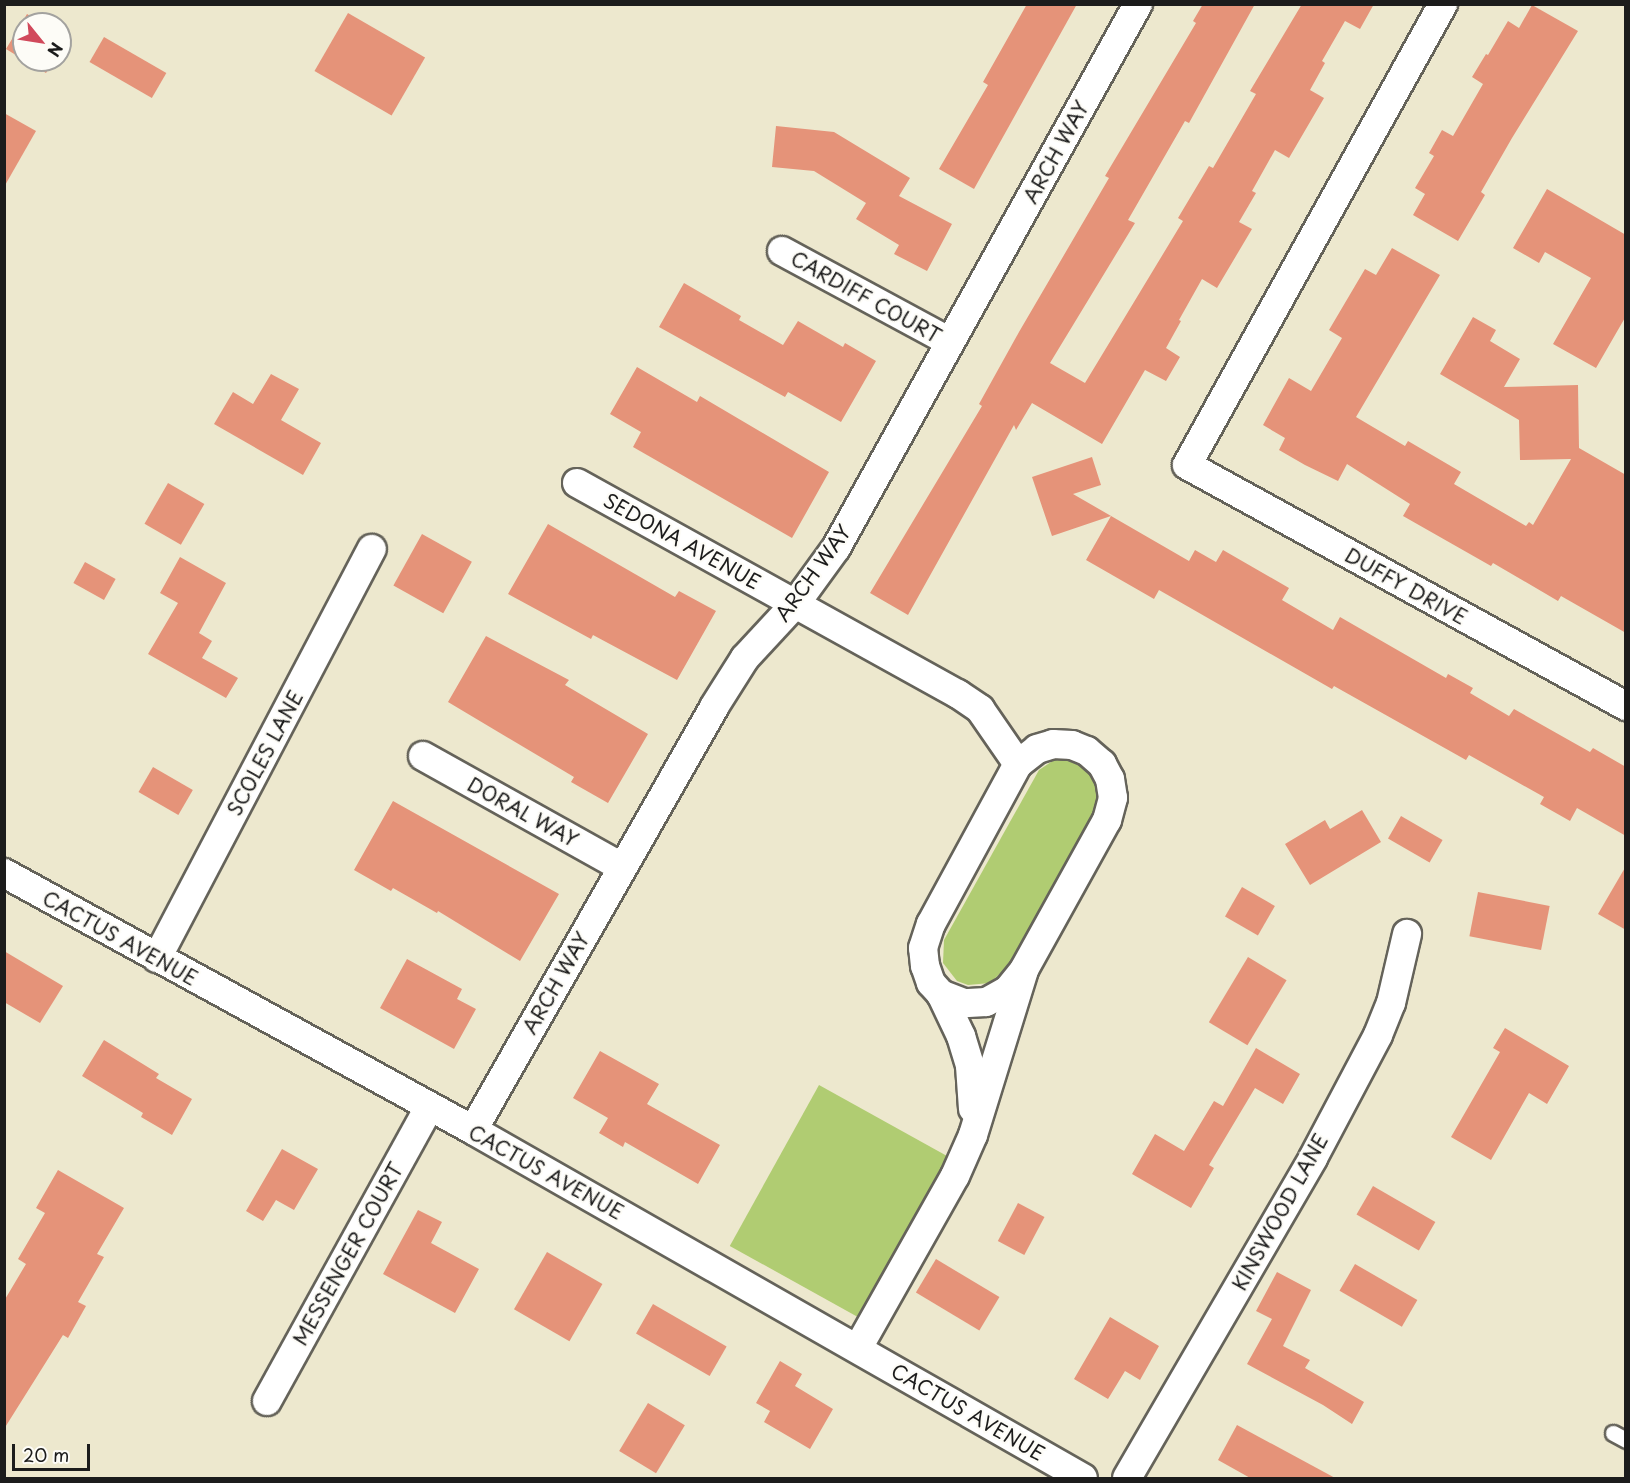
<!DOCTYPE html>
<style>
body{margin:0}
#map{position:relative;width:1630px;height:1483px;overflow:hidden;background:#ede8ce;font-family:"Playpen Sans",sans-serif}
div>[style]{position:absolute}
.green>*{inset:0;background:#b0cc72;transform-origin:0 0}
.building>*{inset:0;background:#e59379;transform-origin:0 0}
.roads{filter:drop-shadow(2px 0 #65635a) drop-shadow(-2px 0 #65635a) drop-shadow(0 2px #65635a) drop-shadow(0 -2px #65635a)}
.lane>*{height:15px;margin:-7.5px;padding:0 7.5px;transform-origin:7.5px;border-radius:7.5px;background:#fff}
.street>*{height:28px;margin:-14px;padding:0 14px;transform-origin:14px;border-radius:14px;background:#fff}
span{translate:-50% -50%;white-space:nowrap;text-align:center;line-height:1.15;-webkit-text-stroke:4.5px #fdfcf7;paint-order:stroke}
.street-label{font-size:20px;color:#1c1c1c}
.frame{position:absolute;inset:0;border:6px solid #1c1c1c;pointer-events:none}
.north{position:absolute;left:12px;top:12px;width:60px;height:60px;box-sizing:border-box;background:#fdfcf7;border:2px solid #a3a29f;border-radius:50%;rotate:120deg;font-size:16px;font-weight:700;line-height:24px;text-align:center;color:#1c1c1c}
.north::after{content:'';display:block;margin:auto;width:21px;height:27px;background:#d1495b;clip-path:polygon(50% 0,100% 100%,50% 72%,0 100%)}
.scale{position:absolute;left:12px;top:1444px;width:78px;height:27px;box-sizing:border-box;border:3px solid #1c1c1c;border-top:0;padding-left:8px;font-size:18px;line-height:21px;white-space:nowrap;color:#1c1c1c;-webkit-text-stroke:4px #fdfcf7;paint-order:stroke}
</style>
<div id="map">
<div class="green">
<div style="clip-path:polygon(1057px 758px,1080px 760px,1096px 774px,1100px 797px,1097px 808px,1007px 967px,990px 983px,968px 985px,957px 981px,943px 963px,944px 940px,1039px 770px)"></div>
<div style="left:819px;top:1085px;width:151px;height:184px;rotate:29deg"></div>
</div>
<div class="building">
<div style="clip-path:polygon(1027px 4px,1077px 4px,974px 189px,939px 169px,988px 85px,983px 82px)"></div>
<div style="clip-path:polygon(1203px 4px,1255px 4px,1189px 123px,1185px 121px,1128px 220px,1135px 223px,1050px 363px,1085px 383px,1183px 221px,1178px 218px,1209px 166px,1213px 168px,1256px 94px,1250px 91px,1302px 4px,1374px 4px,1360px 29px,1345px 21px,1322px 61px,1325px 63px,1310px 90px,1324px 98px,1289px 158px,1275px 150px,1252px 191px,1256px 193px,1239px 222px,1252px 229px,1217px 288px,1202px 279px,1179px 320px,1181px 321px,1166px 348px,1180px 357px,1166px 381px,1145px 370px,1102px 444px,1032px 403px,1016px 430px,1014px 425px,908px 615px,870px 593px,982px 406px,979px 404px,1019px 332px,1109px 178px,1105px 176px,1196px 23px,1193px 21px)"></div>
<div style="clip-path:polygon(1532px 5px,1578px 31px,1512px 138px,1481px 192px,1485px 195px,1458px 241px,1413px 215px,1425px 194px,1415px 188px,1434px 156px,1429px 153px,1442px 130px,1453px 136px,1483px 84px,1472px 77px,1486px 54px,1488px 55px,1508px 21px,1519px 28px)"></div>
<div style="left:348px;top:13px;width:89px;height:67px;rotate:30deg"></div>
<div style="clip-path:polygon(27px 14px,44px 24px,24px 24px,24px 60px,6px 49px)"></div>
<div style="left:104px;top:37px;width:72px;height:29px;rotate:30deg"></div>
<div style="clip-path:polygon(24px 60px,54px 60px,46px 73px)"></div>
<div style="clip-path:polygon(4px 113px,36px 131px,4px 187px)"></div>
<div style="clip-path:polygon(776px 126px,834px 132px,910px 178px,899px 196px,952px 224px,927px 271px,894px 254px,899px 245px,856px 219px,866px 203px,814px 171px,772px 167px)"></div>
<div style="clip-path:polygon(1547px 189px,1626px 235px,1626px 316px,1596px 368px,1553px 344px,1591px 278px,1545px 252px,1539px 263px,1513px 248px)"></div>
<div style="clip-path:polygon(1392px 248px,1440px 275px,1356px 417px,1405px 446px,1408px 441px,1461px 472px,1454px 484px,1526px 526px,1529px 522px,1533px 525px,1571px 459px,1520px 460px,1519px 420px,1440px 374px,1473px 317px,1496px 330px,1490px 341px,1520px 359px,1504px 387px,1578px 385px,1579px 448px,1626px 475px,1626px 633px,1561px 596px,1558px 601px,1493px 563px,1491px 566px,1403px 516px,1410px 504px,1347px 464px,1338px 481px,1305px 465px,1279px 450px,1285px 438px,1263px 425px,1289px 378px,1311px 391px,1342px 338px,1329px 330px,1365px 269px,1376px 275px)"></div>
<div style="clip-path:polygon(684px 283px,741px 316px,739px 320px,783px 345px,798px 321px,843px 347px,845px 343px,876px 361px,841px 422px,788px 392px,785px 397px,659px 327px)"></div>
<div style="clip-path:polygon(637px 367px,697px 402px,700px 396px,829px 472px,792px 538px,633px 447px,641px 432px,610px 414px)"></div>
<div style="clip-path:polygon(271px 374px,299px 389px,281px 420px,321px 443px,303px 475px,214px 424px,233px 392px,253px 404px)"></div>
<div style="clip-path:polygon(1092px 457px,1101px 485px,1073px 494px,1189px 561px,1195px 550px,1216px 562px,1223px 550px,1289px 588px,1282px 600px,1333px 630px,1340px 617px,1446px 678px,1448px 674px,1473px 688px,1470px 693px,1509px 716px,1514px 709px,1590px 752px,1593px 748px,1626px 767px,1626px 836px,1577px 808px,1570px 821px,1540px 804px,1544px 797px,1469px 755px,1466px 760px,1334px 686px,1332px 689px,1159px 590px,1154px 599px,1086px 560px,1111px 516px,1052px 536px,1032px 477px)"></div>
<div style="left:168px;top:483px;width:42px;height:47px;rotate:30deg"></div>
<div style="clip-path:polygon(548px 524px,675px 597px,679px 591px,716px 611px,677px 680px,593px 635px,591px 639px,508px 594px)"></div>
<div style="left:422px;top:534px;width:57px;height:59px;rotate:29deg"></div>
<div style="clip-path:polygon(180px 557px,226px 583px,199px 633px,212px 641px,202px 658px,238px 678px,226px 698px,148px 654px,178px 603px,160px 593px)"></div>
<div style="left:85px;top:562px;width:35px;height:24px;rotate:29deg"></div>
<div style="clip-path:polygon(486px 636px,569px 680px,565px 685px,648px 734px,608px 803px,571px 782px,574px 777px,448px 702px)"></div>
<div style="left:153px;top:767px;width:46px;height:29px;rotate:30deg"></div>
<div style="clip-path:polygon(393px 801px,559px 894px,520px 961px,438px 911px,437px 913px,393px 888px,391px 891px,354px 870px)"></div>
<div style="clip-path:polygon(1362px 810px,1381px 842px,1310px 885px,1285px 844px,1325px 820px,1330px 829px)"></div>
<div style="left:1401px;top:816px;width:48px;height:26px;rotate:30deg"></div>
<div style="clip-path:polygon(1626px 866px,1626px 930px,1598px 914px)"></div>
<div style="left:1242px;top:887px;width:38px;height:34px;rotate:30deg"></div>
<div style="left:1478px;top:892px;width:73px;height:45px;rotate:11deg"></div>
<div style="clip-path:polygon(4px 951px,63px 986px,40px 1023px,4px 1002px)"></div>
<div style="left:1248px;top:957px;width:45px;height:76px;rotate:31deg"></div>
<div style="clip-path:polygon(407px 959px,462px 989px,457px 999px,476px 1009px,454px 1049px,380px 1008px)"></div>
<div style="clip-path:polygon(1505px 1028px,1569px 1066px,1547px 1104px,1529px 1093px,1491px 1160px,1451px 1137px,1500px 1052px,1493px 1048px)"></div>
<div style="clip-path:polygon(104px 1040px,159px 1074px,156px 1078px,192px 1099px,172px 1135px,141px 1117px,143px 1113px,82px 1076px)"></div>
<div style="clip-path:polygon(1256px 1048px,1300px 1074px,1283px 1104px,1255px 1088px,1209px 1165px,1214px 1168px,1191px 1208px,1132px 1174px,1155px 1134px,1184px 1151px,1214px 1101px,1223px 1106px)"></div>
<div style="clip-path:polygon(600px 1051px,659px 1084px,647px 1104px,720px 1145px,698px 1184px,625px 1142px,623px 1147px,599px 1133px,608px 1118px,573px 1098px)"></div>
<div style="clip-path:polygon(282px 1149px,318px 1169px,294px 1210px,276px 1200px,263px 1221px,246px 1211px)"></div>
<div style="clip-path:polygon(58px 1170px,124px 1208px,97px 1254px,104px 1257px,78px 1302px,86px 1306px,68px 1338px,63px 1335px,4px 1429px,4px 1301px,26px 1264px,18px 1259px,45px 1213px,36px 1208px)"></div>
<div style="left:1373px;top:1186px;width:72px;height:33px;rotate:30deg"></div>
<div style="left:1018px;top:1203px;width:30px;height:43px;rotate:28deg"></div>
<div style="clip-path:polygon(418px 1210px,442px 1222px,431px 1243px,479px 1269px,455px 1313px,383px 1274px)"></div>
<div style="left:547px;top:1252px;width:64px;height:66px;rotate:30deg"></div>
<div style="left:936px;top:1259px;width:74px;height:39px;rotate:31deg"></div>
<div style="left:1355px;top:1264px;width:72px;height:31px;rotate:30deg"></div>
<div style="clip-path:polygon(1277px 1272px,1311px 1290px,1283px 1346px,1310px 1360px,1305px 1368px,1364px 1402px,1352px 1424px,1323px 1405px,1247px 1364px,1272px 1319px,1256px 1311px)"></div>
<div style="left:653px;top:1304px;width:85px;height:34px;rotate:30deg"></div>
<div style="clip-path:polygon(1110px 1317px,1159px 1346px,1140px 1380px,1125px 1371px,1108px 1399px,1074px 1379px)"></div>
<div style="clip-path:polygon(780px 1361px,802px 1374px,795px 1386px,833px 1409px,810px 1449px,764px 1422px,770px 1411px,756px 1403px)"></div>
<div style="left:648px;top:1403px;width:43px;height:56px;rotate:31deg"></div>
<div style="clip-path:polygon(1237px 1425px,1337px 1479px,1252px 1479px,1218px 1460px)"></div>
</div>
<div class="roads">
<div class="lane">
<div style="left:1613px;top:1433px;width:15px;rotate:28deg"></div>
</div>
<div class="street">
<div style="left:1443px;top:4px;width:527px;rotate:119.04deg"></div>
<div style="left:1187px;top:465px;width:501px;rotate:28.77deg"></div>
<div style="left:782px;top:251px;width:191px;rotate:28.4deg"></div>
<div style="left:577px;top:483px;width:436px;rotate:29deg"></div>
<div style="left:958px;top:694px;width:27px;rotate:34deg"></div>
<div style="left:980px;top:709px;width:67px;rotate:55.4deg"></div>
<div style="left:1053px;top:744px;width:19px;rotate:3deg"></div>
<div style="left:1072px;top:745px;width:16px;rotate:22deg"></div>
<div style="left:1087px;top:751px;width:20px;rotate:41deg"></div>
<div style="left:1102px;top:764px;width:17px;rotate:62deg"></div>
<div style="left:1110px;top:779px;width:19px;rotate:81deg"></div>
<div style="left:1113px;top:798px;width:23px;rotate:105deg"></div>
<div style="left:1107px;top:820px;width:171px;rotate:119deg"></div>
<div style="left:1024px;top:970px;width:26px;rotate:129deg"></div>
<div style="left:1008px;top:990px;width:25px;rotate:151deg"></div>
<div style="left:986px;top:1002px;width:22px;rotate:177deg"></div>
<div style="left:964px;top:1003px;width:25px;rotate:-159deg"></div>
<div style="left:941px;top:994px;width:15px;rotate:-132deg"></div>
<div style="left:931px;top:983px;width:18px;rotate:-109deg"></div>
<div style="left:925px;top:966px;width:18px;rotate:-96deg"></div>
<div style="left:923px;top:948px;width:25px;rotate:-72deg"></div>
<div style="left:931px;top:924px;width:182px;rotate:-61.5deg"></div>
<div style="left:1018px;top:764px;width:24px;rotate:-38deg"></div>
<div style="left:1037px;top:749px;width:17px;rotate:-17deg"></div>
<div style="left:423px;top:756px;width:228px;rotate:29.2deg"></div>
<div style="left:4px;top:873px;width:535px;rotate:28.72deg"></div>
<div style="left:473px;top:1130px;width:702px;rotate:29.7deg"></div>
<div style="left:157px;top:958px;width:462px;rotate:-62.3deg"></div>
<div style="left:941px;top:994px;width:47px;rotate:64.5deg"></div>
<div style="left:961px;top:1036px;width:31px;rotate:73deg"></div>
<div style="left:970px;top:1066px;width:43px;rotate:86deg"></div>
<div style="left:473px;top:1130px;width:487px;rotate:-60.3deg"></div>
<div style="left:714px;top:707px;width:58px;rotate:-57.7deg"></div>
<div style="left:745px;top:658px;width:75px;rotate:-47.2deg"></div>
<div style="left:796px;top:603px;width:68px;rotate:-54deg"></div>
<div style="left:836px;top:548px;width:622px;rotate:-60.96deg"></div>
<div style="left:858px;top:1348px;width:197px;rotate:-60.6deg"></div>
<div style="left:955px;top:1176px;width:45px;rotate:-66.3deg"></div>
<div style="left:973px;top:1135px;width:170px;rotate:-72.8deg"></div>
<div style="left:267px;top:1401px;width:336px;rotate:-61.1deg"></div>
<div style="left:1127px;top:1478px;width:370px;rotate:-59.8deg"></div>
<div style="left:1313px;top:1158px;width:139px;rotate:-62.1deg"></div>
<div style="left:1378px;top:1035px;width:35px;rotate:-68deg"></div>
<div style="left:1391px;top:1003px;width:71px;rotate:-76.9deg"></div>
</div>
</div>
<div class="street-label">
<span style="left:1056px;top:152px;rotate:-61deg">ARCH WAY</span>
<span style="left:866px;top:297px;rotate:29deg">CARDIFF COURT</span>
<span style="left:682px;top:541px;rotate:29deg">SEDONA AVENUE</span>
<span style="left:813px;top:573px;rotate:-54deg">ARCH WAY</span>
<span style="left:1406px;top:586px;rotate:29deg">DUFFY DRIVE</span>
<span style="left:265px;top:753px;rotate:-62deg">SCOLES LANE</span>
<span style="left:523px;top:812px;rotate:29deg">DORAL WAY</span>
<span style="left:120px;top:938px;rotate:29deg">CACTUS AVENUE</span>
<span style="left:556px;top:983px;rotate:-60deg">ARCH WAY</span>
<span style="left:546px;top:1172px;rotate:29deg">CACTUS AVENUE</span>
<span style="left:1280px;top:1212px;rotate:-61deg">KINSWOOD LANE</span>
<span style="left:348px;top:1254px;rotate:-61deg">MESSENGER COURT</span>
<span style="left:968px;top:1412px;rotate:30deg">CACTUS AVENUE</span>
</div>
<div class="frame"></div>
<div class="north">N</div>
<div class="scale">20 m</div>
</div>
